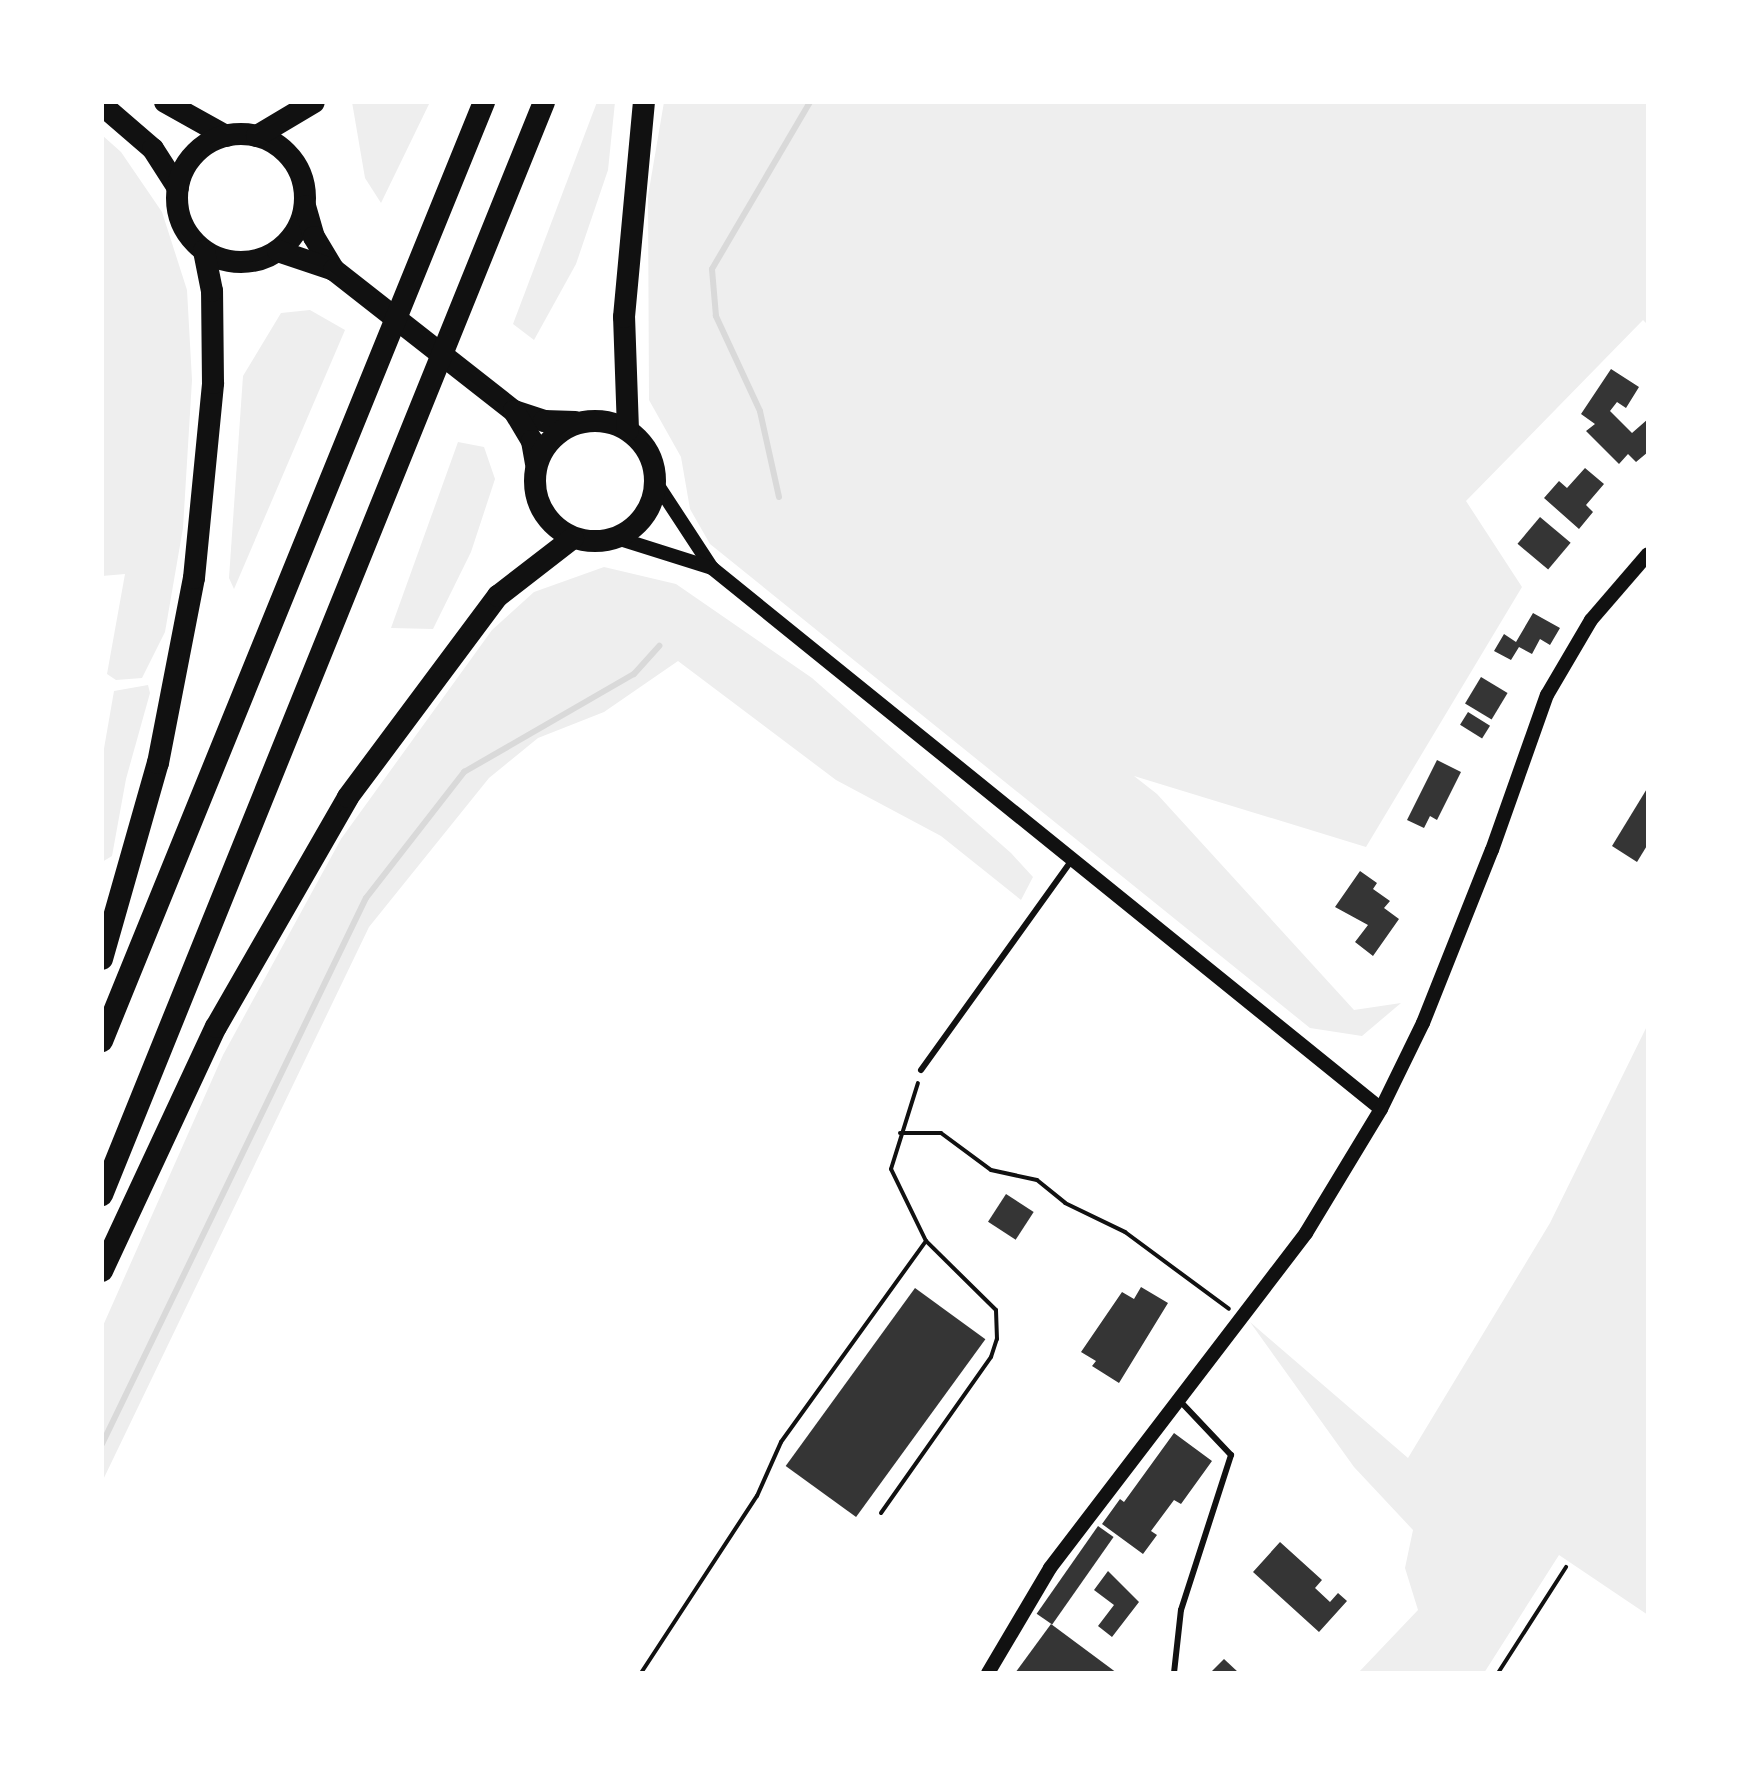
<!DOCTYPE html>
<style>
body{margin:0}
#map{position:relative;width:1750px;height:1775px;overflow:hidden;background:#fff;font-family:Overpass,sans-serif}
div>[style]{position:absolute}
.green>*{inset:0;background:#eee}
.stream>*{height:6px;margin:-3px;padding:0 3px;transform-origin:3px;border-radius:3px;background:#d9d9d9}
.building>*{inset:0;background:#353535;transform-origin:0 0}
.path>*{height:4px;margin:-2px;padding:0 2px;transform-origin:2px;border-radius:2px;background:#111}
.service>*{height:6px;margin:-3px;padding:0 3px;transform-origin:3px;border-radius:3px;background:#111}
.tertiary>*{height:14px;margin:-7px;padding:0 7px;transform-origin:7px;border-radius:7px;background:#111}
.trunk>*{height:22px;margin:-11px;padding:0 11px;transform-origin:11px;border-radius:11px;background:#111}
.trunk>.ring{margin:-11px;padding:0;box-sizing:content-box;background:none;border:22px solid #111;border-radius:50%}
span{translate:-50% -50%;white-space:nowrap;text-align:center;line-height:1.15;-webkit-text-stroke:6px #fff;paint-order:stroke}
.frame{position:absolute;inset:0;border:104px solid #fff;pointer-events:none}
</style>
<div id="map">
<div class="green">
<div style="clip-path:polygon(352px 102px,430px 102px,381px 203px,365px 178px)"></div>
<div style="clip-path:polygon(597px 102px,615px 102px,608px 170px,576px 264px,534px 340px,513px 324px)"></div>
<div style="clip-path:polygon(664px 102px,1648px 102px,1648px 325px,1643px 320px,1466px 501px,1522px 587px,1366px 847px,1134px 776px,1157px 794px,1354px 1010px,1401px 1003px,1362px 1036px,1310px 1028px,710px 544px,690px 509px,681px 457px,649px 400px,648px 196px)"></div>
<div style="clip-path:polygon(102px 135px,121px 152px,162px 212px,187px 290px,192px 380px,183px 528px,165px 632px,142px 678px,116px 680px,107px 674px,125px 574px,102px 576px)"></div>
<div style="clip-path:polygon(310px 310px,345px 330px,234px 589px,229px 578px,243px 376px,281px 313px)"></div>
<div style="clip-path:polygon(458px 442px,484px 447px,495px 479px,471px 552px,433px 629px,391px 628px)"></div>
<div style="clip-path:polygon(604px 567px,676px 584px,812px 678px,1011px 853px,1033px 877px,1021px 900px,941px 836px,836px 780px,678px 661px,604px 712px,538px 738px,489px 778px,369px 927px,102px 1482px,102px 1328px,223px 1055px,341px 839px,492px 630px,534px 592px)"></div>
<div style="clip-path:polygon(148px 685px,150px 693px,126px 779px,112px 856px,102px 862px,102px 760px,114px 691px)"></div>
<div style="clip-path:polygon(1648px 1024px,1648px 1615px,1559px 1555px,1484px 1673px,1358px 1673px,1418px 1610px,1405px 1568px,1413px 1530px,1354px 1467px,1250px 1322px,1408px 1458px,1550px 1223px)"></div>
</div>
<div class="stream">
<div style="left:779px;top:497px;width:88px;rotate:-102.5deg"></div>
<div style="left:760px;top:411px;width:105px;rotate:-114.9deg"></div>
<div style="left:716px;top:316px;width:47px;rotate:-94.9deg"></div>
<div style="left:712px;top:269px;width:194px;rotate:-59.6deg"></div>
<div style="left:102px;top:1444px;width:606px;rotate:-64.2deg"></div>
<div style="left:366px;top:898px;width:160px;rotate:-52.1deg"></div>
<div style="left:464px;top:772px;width:196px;rotate:-30deg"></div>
<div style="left:634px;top:674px;width:38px;rotate:-48deg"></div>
</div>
<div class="building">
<div style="clip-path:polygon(1611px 369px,1639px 387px,1626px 408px,1617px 402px,1610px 411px,1632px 433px,1648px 419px,1648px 452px,1636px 462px,1628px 454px,1619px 464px,1586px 431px,1595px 424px,1581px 414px)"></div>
<div style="clip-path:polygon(1585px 468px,1604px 484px,1586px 505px,1593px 512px,1579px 529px,1544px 498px,1559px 481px,1567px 488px)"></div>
<div style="left:1540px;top:517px;width:40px;height:35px;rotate:40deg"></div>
<div style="clip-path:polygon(1533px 613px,1560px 628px,1550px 645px,1540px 639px,1532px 654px,1519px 647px,1511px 660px,1494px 651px,1504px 634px,1516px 642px)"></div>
<div style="left:1481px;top:677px;width:31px;height:31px;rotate:31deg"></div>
<div style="left:1468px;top:712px;width:26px;height:15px;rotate:32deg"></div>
<div style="clip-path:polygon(1437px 760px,1461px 772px,1437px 820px,1430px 816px,1424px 828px,1407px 820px)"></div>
<div style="clip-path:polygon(1648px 787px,1648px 844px,1637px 862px,1612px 846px)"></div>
<div style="clip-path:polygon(1360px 871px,1377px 883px,1373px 889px,1390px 901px,1384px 908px,1399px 919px,1373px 956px,1355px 942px,1368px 925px,1335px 907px)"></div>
<div style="left:1006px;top:1194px;width:33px;height:33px;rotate:33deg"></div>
<div style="clip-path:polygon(1141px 1287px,1168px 1303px,1119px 1383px,1092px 1366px,1096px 1361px,1081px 1352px,1122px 1292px,1134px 1299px)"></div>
<div style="left:915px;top:1288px;width:87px;height:220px;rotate:36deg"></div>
<div style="clip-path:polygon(1174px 1433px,1212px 1461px,1181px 1504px,1174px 1500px,1151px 1531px,1157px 1535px,1143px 1554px,1102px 1524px,1120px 1499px,1124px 1502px)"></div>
<div style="left:1098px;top:1526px;width:19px;height:107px;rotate:35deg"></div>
<div style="clip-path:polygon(1280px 1542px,1322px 1580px,1315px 1588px,1330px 1602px,1338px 1593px,1347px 1601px,1319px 1632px,1253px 1572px)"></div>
<div style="clip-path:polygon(1108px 1571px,1139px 1602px,1112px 1637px,1098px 1626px,1114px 1605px,1094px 1590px)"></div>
<div style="clip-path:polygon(1051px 1624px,1117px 1673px,1015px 1673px)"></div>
<div style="clip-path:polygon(1224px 1659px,1239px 1673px,1210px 1673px)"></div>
</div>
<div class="path">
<div style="left:900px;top:1133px;width:41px"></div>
<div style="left:941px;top:1133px;width:62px;rotate:36.5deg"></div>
<div style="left:991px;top:1170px;width:47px;rotate:12.3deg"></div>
<div style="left:1037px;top:1180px;width:36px;rotate:39deg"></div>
<div style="left:1065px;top:1203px;width:67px;rotate:25.8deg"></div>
<div style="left:1125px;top:1232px;width:129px;rotate:36.5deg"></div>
<div style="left:881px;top:1513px;width:191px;rotate:-54.8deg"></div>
<div style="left:991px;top:1357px;width:19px;rotate:-72deg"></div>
<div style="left:997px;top:1339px;width:29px;rotate:-92deg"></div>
<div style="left:996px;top:1310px;width:98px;rotate:-135.4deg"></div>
<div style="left:641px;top:1673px;width:212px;rotate:-56.8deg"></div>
<div style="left:757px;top:1496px;width:59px;rotate:-66deg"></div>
<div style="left:781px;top:1442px;width:248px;rotate:-54.2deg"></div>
<div style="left:926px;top:1241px;width:80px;rotate:-115.9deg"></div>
<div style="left:891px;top:1169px;width:90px;rotate:-72.6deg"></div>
<div style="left:1498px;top:1673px;width:126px;rotate:-57.3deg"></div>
</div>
<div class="service">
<div style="left:921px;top:1070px;width:257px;rotate:-54.3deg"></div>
<div style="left:1174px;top:1673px;width:63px;rotate:-83.7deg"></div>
<div style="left:1181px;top:1610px;width:163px;rotate:-72.1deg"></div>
<div style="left:1231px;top:1455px;width:77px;rotate:-133.4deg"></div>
</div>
<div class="tertiary">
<div style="left:655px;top:481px;width:104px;rotate:56.8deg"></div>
<div style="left:712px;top:568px;width:860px;rotate:38.96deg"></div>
<div style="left:617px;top:538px;width:100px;rotate:17.5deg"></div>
<div style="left:988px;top:1673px;width:122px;rotate:-59.4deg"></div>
<div style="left:1050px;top:1568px;width:422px;rotate:-52.6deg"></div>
<div style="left:1306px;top:1233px;width:145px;rotate:-58.8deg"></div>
<div style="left:1381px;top:1109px;width:96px;rotate:-64deg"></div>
<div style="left:1423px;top:1023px;width:186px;rotate:-68.3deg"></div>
<div style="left:1492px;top:850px;width:164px;rotate:-70.5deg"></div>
<div style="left:1547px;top:695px;width:87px;rotate:-59.6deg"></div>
<div style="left:1591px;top:620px;width:87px;rotate:-49.2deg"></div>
</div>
<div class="trunk">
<div style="left:165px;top:102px;width:70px;rotate:29.1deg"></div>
<div style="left:102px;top:105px;width:67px;rotate:40.8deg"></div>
<div style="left:153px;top:149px;width:46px;rotate:57.3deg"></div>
<div class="ring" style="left:177px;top:134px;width:106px;height:106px"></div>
<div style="left:257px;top:136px;width:66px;rotate:-30.8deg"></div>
<div style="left:305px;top:206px;width:32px;rotate:74deg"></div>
<div style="left:314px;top:237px;width:39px;rotate:59deg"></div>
<div style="left:278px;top:251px;width:59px;rotate:18.7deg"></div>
<div style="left:334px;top:270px;width:229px;rotate:38.1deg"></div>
<div style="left:514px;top:411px;width:32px;rotate:18deg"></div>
<div style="left:544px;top:421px;width:31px;rotate:2deg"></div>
<div style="left:514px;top:411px;width:35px;rotate:59deg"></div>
<div style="left:532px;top:441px;width:22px;rotate:80deg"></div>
<div class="ring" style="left:535px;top:421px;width:98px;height:98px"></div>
<div style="left:628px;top:430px;width:113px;rotate:-92deg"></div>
<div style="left:624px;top:317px;width:216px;rotate:-84.7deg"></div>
<div style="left:102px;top:959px;width:204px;rotate:-74.1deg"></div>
<div style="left:158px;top:763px;width:188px;rotate:-79deg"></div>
<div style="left:194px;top:578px;width:196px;rotate:-84.4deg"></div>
<div style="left:213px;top:383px;width:92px;rotate:-90.6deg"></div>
<div style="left:212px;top:291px;width:41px;rotate:-101.3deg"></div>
<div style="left:102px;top:1041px;width:1014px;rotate:-67.86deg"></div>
<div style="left:102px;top:1195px;width:1179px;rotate:-67.98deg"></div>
<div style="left:102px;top:1271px;width:269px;rotate:-65deg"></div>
<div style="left:216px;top:1027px;width:265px;rotate:-60.1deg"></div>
<div style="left:348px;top:797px;width:251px;rotate:-53.3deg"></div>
<div style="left:498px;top:596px;width:95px;rotate:-37.7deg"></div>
</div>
<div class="frame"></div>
</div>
